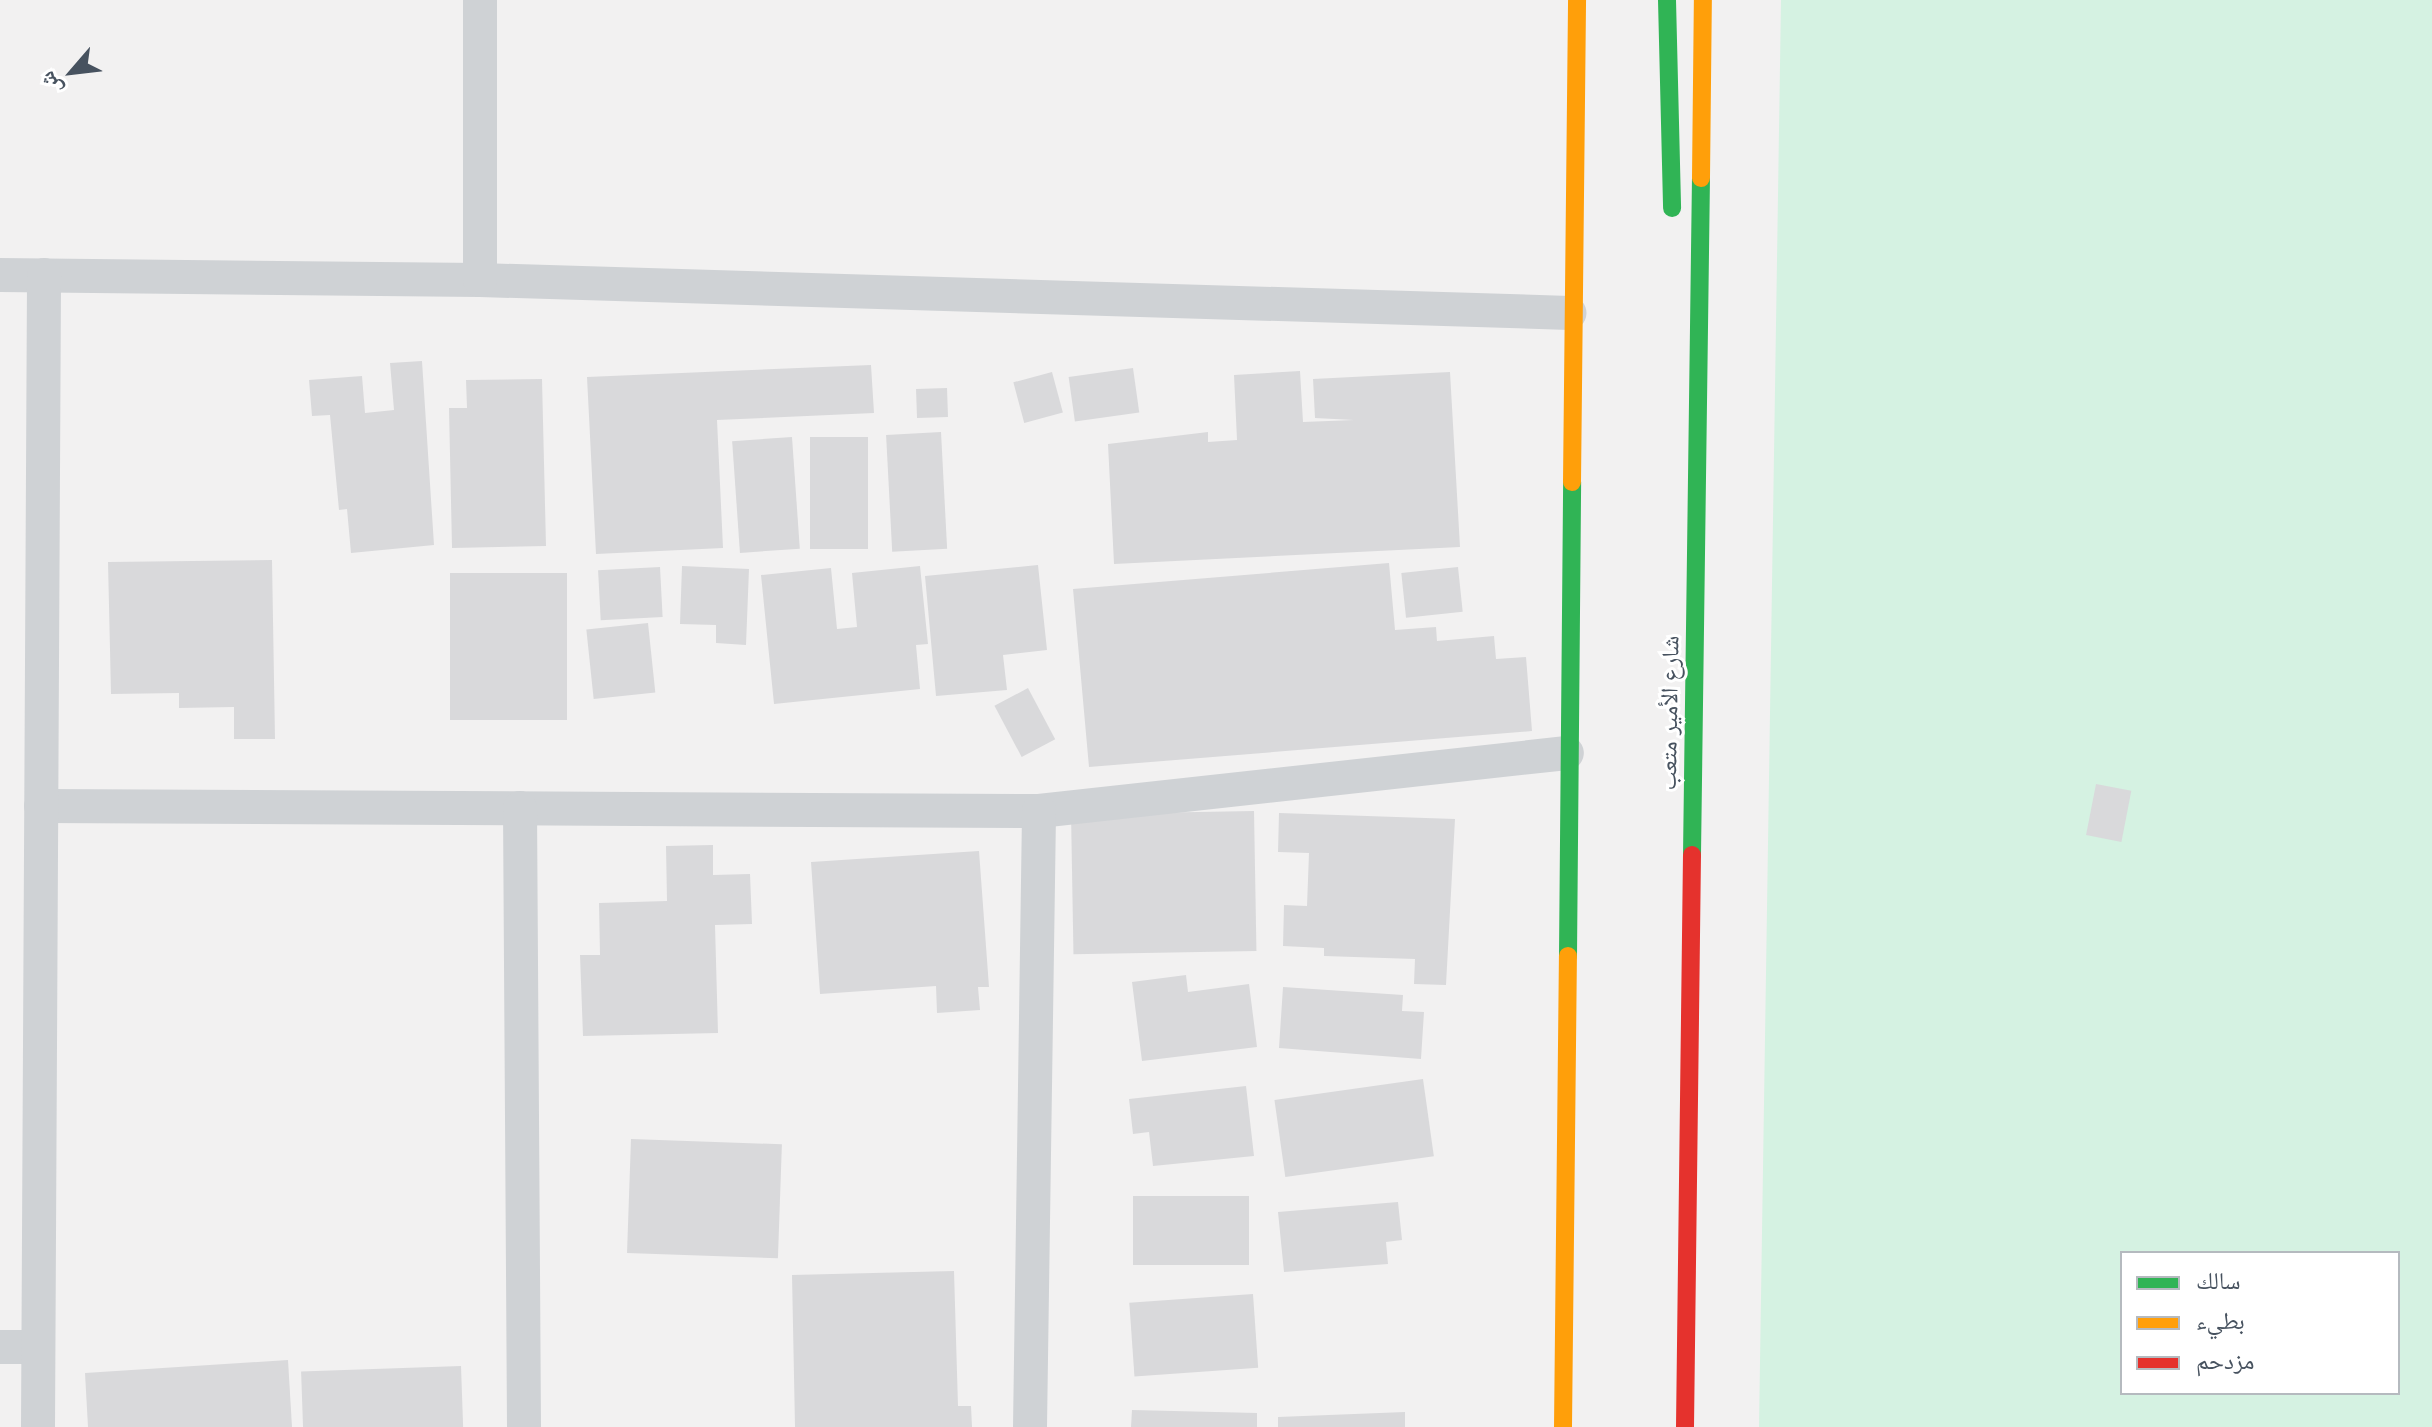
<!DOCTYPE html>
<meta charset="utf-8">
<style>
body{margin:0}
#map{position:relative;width:2432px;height:1427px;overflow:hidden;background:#f2f1f1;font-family:"Varela Round","Noto Naskh Arabic",sans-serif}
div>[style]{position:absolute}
.green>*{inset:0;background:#d5f2e2}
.building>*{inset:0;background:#d9d9db;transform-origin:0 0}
.street>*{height:34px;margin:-17px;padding:0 17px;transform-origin:17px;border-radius:17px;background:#cfd2d5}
.fast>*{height:18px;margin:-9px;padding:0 9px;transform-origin:9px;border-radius:9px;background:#30b455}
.slow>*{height:18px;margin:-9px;padding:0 9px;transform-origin:9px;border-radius:9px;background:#ff9f0a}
.jam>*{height:18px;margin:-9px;padding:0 9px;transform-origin:9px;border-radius:9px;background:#e5322d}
span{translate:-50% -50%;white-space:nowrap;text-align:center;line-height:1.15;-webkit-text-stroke:6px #fff;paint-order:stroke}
.street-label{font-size:24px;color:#47525f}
.legend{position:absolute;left:2120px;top:1251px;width:280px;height:144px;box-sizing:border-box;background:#fff;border:2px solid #b5babf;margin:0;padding:10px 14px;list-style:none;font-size:24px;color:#47525f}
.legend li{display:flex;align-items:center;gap:16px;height:40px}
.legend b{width:40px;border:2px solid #b5babf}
.north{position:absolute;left:32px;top:32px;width:80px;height:80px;-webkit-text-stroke:6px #fff;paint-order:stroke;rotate:242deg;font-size:22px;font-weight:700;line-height:32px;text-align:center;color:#47525f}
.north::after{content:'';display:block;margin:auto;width:28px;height:36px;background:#47525f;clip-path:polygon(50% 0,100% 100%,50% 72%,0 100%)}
</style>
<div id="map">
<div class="green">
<div style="clip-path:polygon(evenodd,1781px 0,2432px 0,2432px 1427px,1759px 1427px,1781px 0,2122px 1253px,2398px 1253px,2398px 1393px,2122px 1393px,2122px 1253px)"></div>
</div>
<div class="building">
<div style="clip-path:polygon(422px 361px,434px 545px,351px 553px,347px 509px,339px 510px,330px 415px,312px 416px,309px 380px,362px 376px,365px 413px,394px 410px,390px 363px)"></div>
<div style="clip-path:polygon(871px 365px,874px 413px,717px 420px,723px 548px,596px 554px,587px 377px)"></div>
<div style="left:1133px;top:368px;width:45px;height:65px;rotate:82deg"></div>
<div style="clip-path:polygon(1300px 371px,1303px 422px,1354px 420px,1315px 418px,1313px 379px,1450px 372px,1460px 547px,1114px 564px,1108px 444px,1208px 432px,1208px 442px,1237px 440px,1234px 375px)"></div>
<div style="left:1052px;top:372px;width:42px;height:40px;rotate:75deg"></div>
<div style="clip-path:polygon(542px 379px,546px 546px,452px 548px,449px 408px,467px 408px,466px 380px)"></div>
<div style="left:947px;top:388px;width:29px;height:31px;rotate:88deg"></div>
<div style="left:941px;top:432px;width:117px;height:55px;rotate:87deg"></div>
<div style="left:792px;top:437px;width:112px;height:60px;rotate:86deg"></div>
<div style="left:810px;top:437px;width:58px;height:112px"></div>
<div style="clip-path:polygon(272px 560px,275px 739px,234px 739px,234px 707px,179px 708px,179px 693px,111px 694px,108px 562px)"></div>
<div style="clip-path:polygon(1389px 563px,1395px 630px,1436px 627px,1437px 641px,1494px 636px,1496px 659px,1526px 657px,1532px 731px,1089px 767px,1073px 589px)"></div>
<div style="clip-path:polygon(1038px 565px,1047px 650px,1003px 655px,1007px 690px,936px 696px,925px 576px)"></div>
<div style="clip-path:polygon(682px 566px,749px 569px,746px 645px,716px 643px,716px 625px,680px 624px)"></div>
<div style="clip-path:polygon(920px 566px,928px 644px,916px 645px,920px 689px,774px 704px,761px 575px,831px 568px,837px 629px,857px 627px,852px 573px)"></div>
<div style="left:660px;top:567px;width:50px;height:62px;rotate:87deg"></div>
<div style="left:1458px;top:567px;width:45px;height:57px;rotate:84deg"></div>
<div style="left:450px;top:573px;width:117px;height:147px"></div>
<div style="left:648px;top:623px;width:70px;height:62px;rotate:84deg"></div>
<div style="left:1028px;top:688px;width:58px;height:38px;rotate:62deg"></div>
<div style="left:2096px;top:784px;width:36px;height:52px;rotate:11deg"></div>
<div style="left:1254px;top:811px;width:140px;height:183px;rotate:89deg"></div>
<div style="clip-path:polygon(1279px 813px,1455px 819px,1446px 985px,1414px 984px,1415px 959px,1324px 956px,1324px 948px,1283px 946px,1284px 905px,1307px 906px,1309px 853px,1278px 852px)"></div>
<div style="clip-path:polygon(713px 845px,713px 875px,750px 874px,752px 924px,715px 925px,718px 1033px,583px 1036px,580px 955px,600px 955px,599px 903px,667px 901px,666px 846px)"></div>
<div style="clip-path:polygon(979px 851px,989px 987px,978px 987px,980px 1010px,937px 1013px,936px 986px,820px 994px,811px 862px)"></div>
<div style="clip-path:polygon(1186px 975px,1188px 992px,1249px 984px,1257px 1047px,1142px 1061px,1132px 982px)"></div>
<div style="clip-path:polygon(1283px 987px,1403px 995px,1402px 1011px,1424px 1012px,1421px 1059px,1279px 1048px)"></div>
<div style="left:1423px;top:1079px;width:78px;height:150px;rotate:82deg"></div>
<div style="clip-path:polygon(1246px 1086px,1254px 1156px,1153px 1166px,1149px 1132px,1133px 1134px,1129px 1099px)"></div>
<div style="left:631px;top:1139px;width:151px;height:114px;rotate:2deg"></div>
<div style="left:1249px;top:1196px;width:69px;height:116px;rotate:90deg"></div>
<div style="clip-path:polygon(1398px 1202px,1402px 1240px,1386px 1242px,1388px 1264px,1284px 1272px,1278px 1212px)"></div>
<div style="clip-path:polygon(954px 1271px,958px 1406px,971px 1406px,972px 1427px,795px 1427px,792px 1275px)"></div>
<div style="left:1253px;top:1294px;width:74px;height:124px;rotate:86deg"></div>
<div style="clip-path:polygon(288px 1360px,292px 1427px,88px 1427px,85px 1373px)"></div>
<div style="left:461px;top:1366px;width:61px;height:160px;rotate:88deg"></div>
<div style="clip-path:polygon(1132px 1410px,1257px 1413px,1257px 1427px,1131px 1427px)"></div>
<div style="clip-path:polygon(1405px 1412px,1405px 1427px,1278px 1427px,1278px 1417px)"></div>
</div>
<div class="street">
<div style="left:0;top:275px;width:480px;rotate:0.6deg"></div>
<div style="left:480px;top:280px;width:1090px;rotate:1.73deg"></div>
<div style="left:480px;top:280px;width:280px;rotate:-90deg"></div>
<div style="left:41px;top:806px;width:998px;rotate:0.29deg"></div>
<div style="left:1039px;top:811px;width:531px;rotate:-6.27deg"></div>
<div style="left:520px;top:808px;width:619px;rotate:89.63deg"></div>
<div style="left:0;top:1347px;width:38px"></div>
<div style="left:38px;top:1427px;width:1152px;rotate:-89.7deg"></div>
<div style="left:1030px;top:1427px;width:616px;rotate:-89.16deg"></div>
</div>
<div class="fast">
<div style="left:1667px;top:0;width:208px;rotate:88.6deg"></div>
<div style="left:1692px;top:855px;width:677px;rotate:-89.24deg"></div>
<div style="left:1568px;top:956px;width:474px;rotate:-89.5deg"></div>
</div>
<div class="slow">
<div style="left:1701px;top:178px;width:178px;rotate:-89.4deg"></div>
<div style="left:1572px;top:482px;width:482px;rotate:-89.4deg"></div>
<div style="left:1563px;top:1427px;width:471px;rotate:-89.4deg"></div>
</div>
<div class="jam">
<div style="left:1685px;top:1427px;width:572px;rotate:-89.3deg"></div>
</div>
<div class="street-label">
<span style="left:1670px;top:713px;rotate:-89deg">شارع الأمير متعب</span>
</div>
<ul class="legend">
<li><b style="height:10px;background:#30b455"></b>سالك</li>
<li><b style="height:10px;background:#ff9f0a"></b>بطيء</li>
<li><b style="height:10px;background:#e5322d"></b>مزدحم</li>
</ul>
<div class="north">ش</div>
</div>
